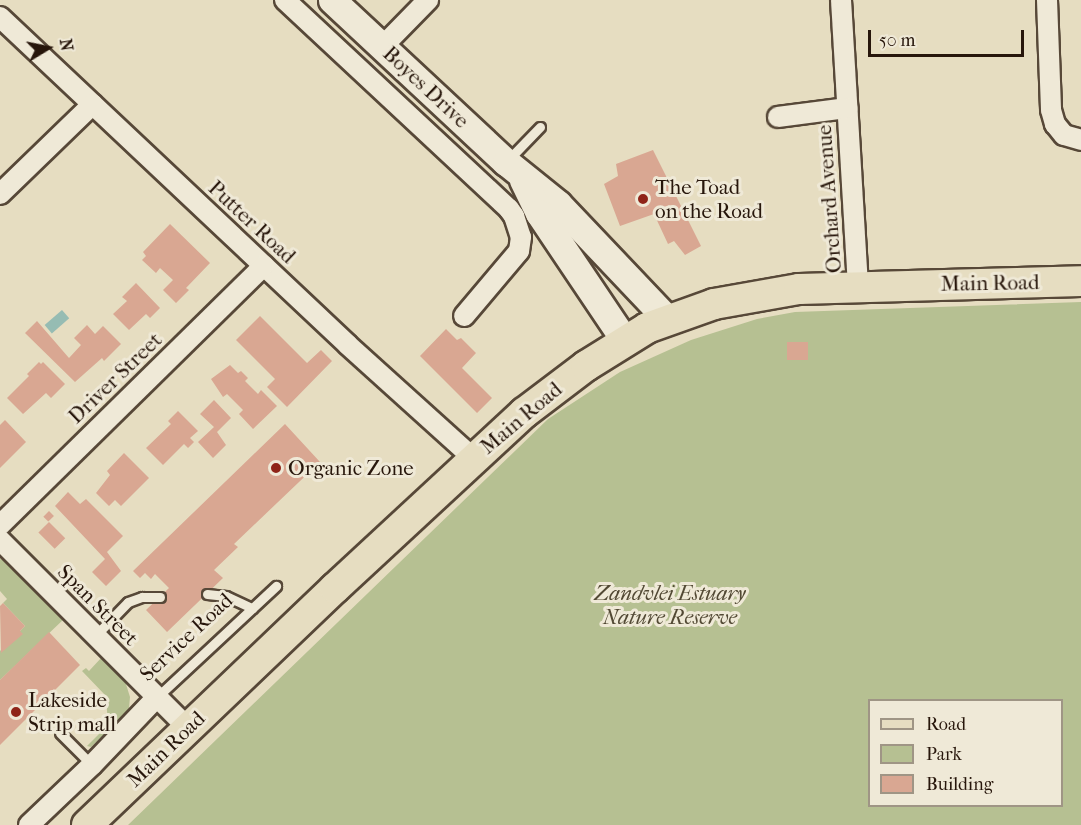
<!DOCTYPE html>
<style>
body{margin:0}
#map{position:relative;width:1081px;height:825px;overflow:hidden;background:#e6ddc1;font-family:"IM FELL French Canon",serif}
div>[style]{position:absolute}
.green>*{inset:0;background:#b6c092}
.water>*{inset:0;background:#96bcb3;transform-origin:0 0}
.building>*{inset:0;background:#d9a792;transform-origin:0 0}
.roads{filter:drop-shadow(2px 0 #574838) drop-shadow(-2px 0 #574838) drop-shadow(0 2px #574838) drop-shadow(0 -2px #574838)}
.service>*{height:9px;margin:-4.5px;padding:0 4.5px;transform-origin:4.5px;border-radius:4.5px;background:#efe9d7}
.minor>*{height:20px;margin:-10px;padding:0 10px;transform-origin:10px;border-radius:10px;background:#efe9d7}
.secondary>*{height:27px;margin:-13.5px;padding:0 13.5px;transform-origin:13.5px;border-radius:13.5px;background:#efe9d7}
.primary>*{height:30px;margin:-15px;padding:0 15px;transform-origin:15px;border-radius:15px;background:#e6ddc1}
.dots>*{width:16px;height:16px;translate:-50% -50%;box-sizing:border-box;border:3px solid #efe9d7;border-radius:50%}
span{translate:-50% -50%;white-space:nowrap;text-align:center;line-height:1.15;-webkit-text-stroke:6px #efe9d7;paint-order:stroke}
.street-label{font-size:21px;color:#27160b}
.poi-label{font-size:21px;color:#27160b}
.left{translate:0 -50%;text-align:left}
.park-label{font-size:21px;color:#524934;font-style:italic}
.legend{position:absolute;left:868px;top:699px;width:195px;height:108px;box-sizing:border-box;background:#efe9d7;border:2px solid #9f9585;margin:0;padding:8px 10px;list-style:none;font-size:18px;color:#27160b}
.legend li{display:flex;align-items:center;gap:12px;height:30px}
.legend b{width:30px;border:2px solid #9f9585}
.north{position:absolute;left:18px;top:18px;width:60px;height:60px;-webkit-text-stroke:4px #efe9d7;paint-order:stroke;rotate:80deg;font-size:16px;font-weight:700;line-height:24px;text-align:center;color:#27160b}
.north::after{content:'';display:block;margin:auto;width:21px;height:27px;background:#27160b;clip-path:polygon(50% 0,100% 100%,50% 72%,0 100%)}
.scale{position:absolute;left:868px;top:30px;width:156px;height:27px;box-sizing:border-box;border:3px solid #27160b;border-top:0;padding-left:8px;font-size:18px;line-height:21px;white-space:nowrap;color:#27160b;-webkit-text-stroke:4px #efe9d7;paint-order:stroke}
</style>
<div id="map">
<div class="green">
<div style="clip-path:polygon(evenodd,1081px 302px,1081px 825px,128px 825px,548px 419px,620px 372px,691px 340px,757px 319px,795px 312px,1081px 302px,870px 700px,1062px 700px,1062px 806px,870px 806px,870px 700px)"></div>
<div style="clip-path:polygon(0 559px,9px 562px,65px 618px,0 680px,0 651px,25px 626px,3px 603px,7px 599px,0 591px)"></div>
<div style="clip-path:polygon(102px 657px,125px 681px,130px 697px,129px 708px,124px 716px,91px 747px,87px 746px,108px 725px,106px 696px,82px 671px,86px 668px,89px 671px)"></div>
</div>
<div class="water">
<div style="left:62px;top:310px;width:11px;height:23px;rotate:49deg"></div>
</div>
<div class="building">
<div style="clip-path:polygon(653px 150px,701px 246px,685px 255px,674px 241px,668px 244px,654px 214px,620px 226px,604px 184px,618px 176px,616px 164px)"></div>
<div style="clip-path:polygon(170px 224px,210px 263px,186px 288px,189px 290px,176px 303px,163px 290px,173px 280px,160px 268px,156px 273px,142px 260px,146px 256px,143px 252px)"></div>
<div style="clip-path:polygon(136px 283px,160px 308px,150px 318px,146px 314px,129px 330px,113px 314px,127px 301px,122px 297px)"></div>
<div style="clip-path:polygon(260px 316px,307px 363px,321px 350px,332px 361px,287px 407px,267px 387px,275px 379px,236px 340px)"></div>
<div style="clip-path:polygon(37px 321px,69px 358px,81px 345px,74px 338px,87px 325px,95px 334px,103px 326px,121px 344px,104px 361px,102px 358px,75px 382px,25px 333px)"></div>
<div style="clip-path:polygon(446px 329px,457px 340px,461px 338px,476px 353px,462px 368px,492px 398px,477px 413px,420px 356px)"></div>
<div style="left:787px;top:342px;width:21px;height:18px"></div>
<div style="clip-path:polygon(39px 362px,41px 364px,43px 362px,65px 384px,51px 398px,46px 393px,23px 414px,7px 398px,29px 376px,27px 374px)"></div>
<div style="clip-path:polygon(230px 365px,238px 373px,241px 371px,248px 378px,245px 381px,258px 394px,261px 390px,277px 406px,253px 429px,239px 414px,243px 410px,227px 394px,223px 397px,211px 379px)"></div>
<div style="clip-path:polygon(214px 400px,231px 418px,217px 432px,226px 445px,213px 458px,198px 442px,214px 427px,200px 414px)"></div>
<div style="clip-path:polygon(178px 411px,198px 431px,190px 438px,194px 442px,188px 448px,184px 444px,163px 465px,146px 448px,171px 424px,168px 421px)"></div>
<div style="clip-path:polygon(5px 420px,26px 442px,0 468px,0 425px)"></div>
<div style="clip-path:polygon(285px 424px,320px 462px,234px 544px,238px 547px,214px 570px,223px 578px,167px 632px,146px 610px,169px 588px,155px 574px,151px 579px,145px 573px,140px 578px,133px 571px)"></div>
<div style="clip-path:polygon(124px 453px,149px 478px,121px 506px,115px 500px,109px 506px,96px 493px,110px 475px,107px 471px)"></div>
<div style="clip-path:polygon(68px 492px,80px 504px,86px 499px,123px 536px,107px 552px,121px 571px,106px 586px,92px 572px,105px 559px,55px 506px)"></div>
<div style="left:49px;top:511px;width:7px;height:8px;rotate:45deg"></div>
<div style="left:49px;top:522px;width:23px;height:15px;rotate:45deg"></div>
<div style="clip-path:polygon(3px 603px,25px 626px,20px 631px,23px 634px,1px 653px,0 606px)"></div>
<div style="clip-path:polygon(49px 632px,80px 665px,0 745px,0 680px)"></div>
</div>
<div class="roads">
<div class="service">
<div style="left:508px;top:160px;width:46px;rotate:-45.9deg"></div>
<div style="left:207px;top:594px;width:19px;rotate:6deg"></div>
<div style="left:226px;top:596px;width:29px;rotate:25deg"></div>
<div style="left:95px;top:636px;width:47px;rotate:-45.9deg"></div>
<div style="left:128px;top:602px;width:15px;rotate:-20deg"></div>
<div style="left:142px;top:597px;width:18px"></div>
<div style="left:157px;top:697px;width:163px;rotate:-43deg"></div>
<div style="left:60px;top:733px;width:45px;rotate:45deg"></div>
</div>
<div class="minor">
<div style="left:285px;top:0;width:306px;rotate:43deg"></div>
<div style="left:509px;top:209px;width:9px;rotate:54deg"></div>
<div style="left:514px;top:216px;width:22px;rotate:72deg"></div>
<div style="left:521px;top:237px;width:14px;rotate:98deg"></div>
<div style="left:519px;top:251px;width:85px;rotate:130.2deg"></div>
<div style="left:841px;top:0;width:287px;rotate:86.6deg"></div>
<div style="left:1047px;top:0;width:110px;rotate:87.9deg"></div>
<div style="left:1051px;top:110px;width:15px;rotate:74deg"></div>
<div style="left:1055px;top:124px;width:14px;rotate:51deg"></div>
<div style="left:1064px;top:135px;width:18px;rotate:16deg"></div>
<div style="left:0;top:17px;width:478px;rotate:43.3deg"></div>
<div style="left:348px;top:345px;width:170px;rotate:42.1deg"></div>
<div style="left:382px;top:47px;width:66px;rotate:-45.6deg"></div>
<div style="left:778px;top:117px;width:70px;rotate:-7.4deg"></div>
<div style="left:0;top:194px;width:129px;rotate:-44.1deg"></div>
<div style="left:0;top:525px;width:370px;rotate:-44.5deg"></div>
<div style="left:0;top:540px;width:266px;rotate:45deg"></div>
<div style="left:29px;top:825px;width:87px;rotate:-43.6deg"></div>
<div style="left:92px;top:765px;width:94px;rotate:-46.3deg"></div>
</div>
<div class="secondary">
<div style="left:332px;top:0;width:238px;rotate:43deg"></div>
<div style="left:506px;top:162px;width:67px;rotate:38.9deg"></div>
<div style="left:558px;top:204px;width:158px;rotate:46.5deg"></div>
<div style="left:523px;top:180px;width:37px;rotate:64deg"></div>
<div style="left:539px;top:213px;width:154px;rotate:56.1deg"></div>
</div>
<div class="primary">
<div style="left:87px;top:825px;width:343px;rotate:-43.7deg"></div>
<div style="left:335px;top:588px;width:258px;rotate:-42.8deg"></div>
<div style="left:524px;top:413px;width:78px;rotate:-37.2deg"></div>
<div style="left:586px;top:366px;width:72px;rotate:-31.9deg"></div>
<div style="left:647px;top:328px;width:71px;rotate:-19.7deg"></div>
<div style="left:714px;top:304px;width:86px;rotate:-10deg"></div>
<div style="left:799px;top:289px;width:282px;rotate:-1.6deg"></div>
</div>
</div>
<div class="dots">
<div style="left:643px;top:199px;background:#8f2418"></div>
<div style="left:276px;top:468px;background:#8f2418"></div>
<div style="left:16px;top:712px;background:#8f2418"></div>
</div>
<div class="street-label">
<span style="left:426px;top:87px;rotate:43deg">Boyes Drive</span>
<span style="left:829px;top:199px;rotate:-94deg">Orchard Avenue</span>
<span style="left:252px;top:222px;rotate:43deg">Putter Road</span>
<span style="left:990px;top:283px;rotate:-1deg">Main Road</span>
<span style="left:115px;top:378px;rotate:-44deg">Driver Street</span>
<span style="left:521px;top:418px;rotate:-40deg">Main Road</span>
<span style="left:98px;top:605px;rotate:45deg">Span Street</span>
<span style="left:186px;top:637px;rotate:-43deg">Service Road</span>
<span style="left:166px;top:749px;rotate:-44deg">Main Road</span>
</div>
<div class="poi-label">
<span class="left" style="left:655px;top:199px">The Toad<br>on the Road</span>
<span class="left" style="left:288px;top:468px">Organic Zone</span>
<span class="left" style="left:28px;top:712px">Lakeside<br>Strip mall</span>
</div>
<div class="park-label">
<span style="left:670px;top:605px">Zandvlei Estuary<br>Nature Reserve</span>
</div>
<ul class="legend">
<li><b style="height:8px;background:#e6ddc1"></b>Road</li>
<li><b style="height:16px;background:#b6c092"></b>Park</li>
<li><b style="height:16px;background:#d9a792"></b>Building</li>
</ul>
<div class="north">N</div>
<div class="scale">50 m</div>
</div>
